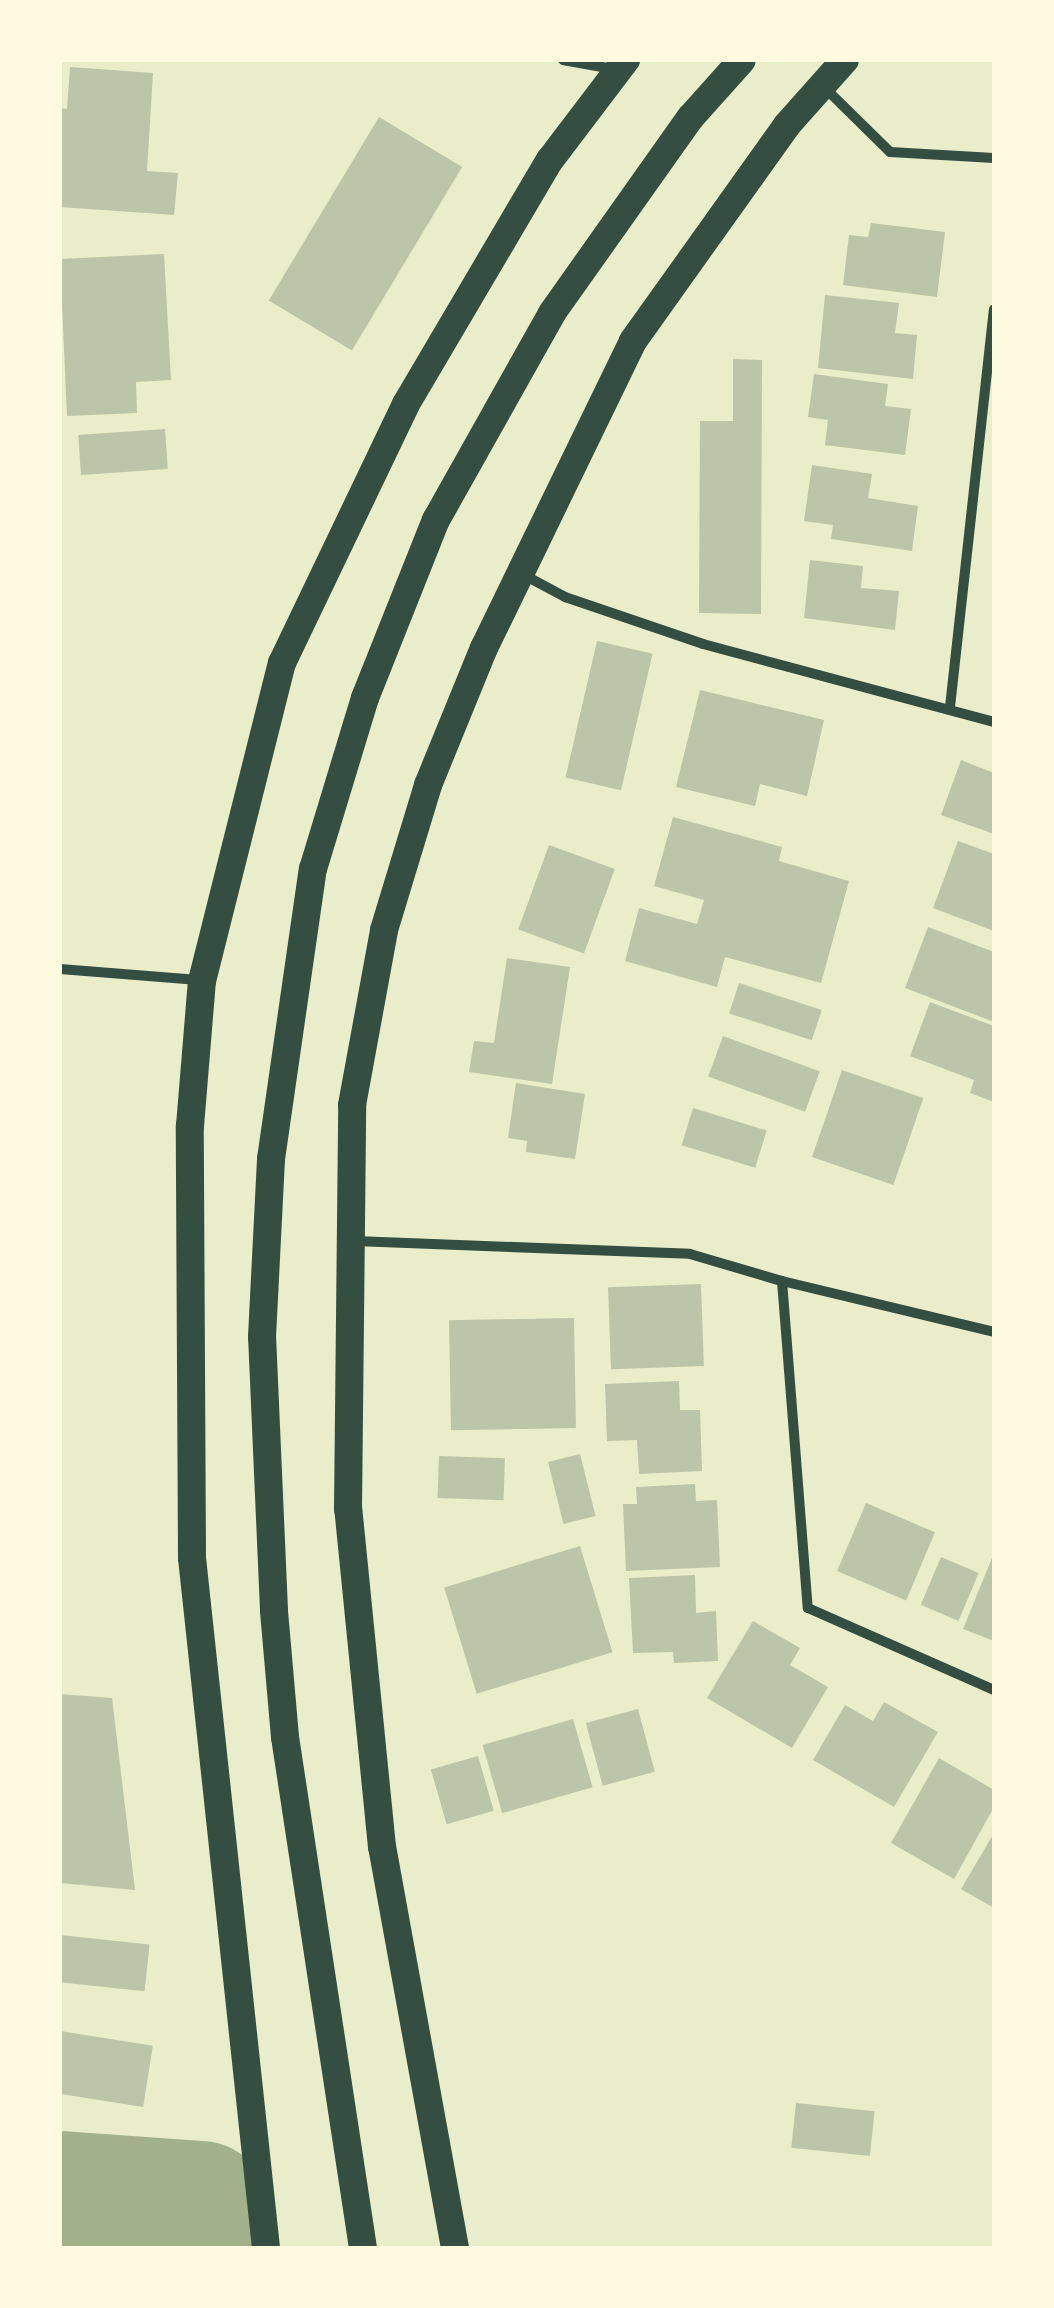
<!DOCTYPE html>
<style>
body{margin:0}
#map{position:relative;width:1054px;height:2308px;overflow:hidden;background:#e9edc9;font-family:Georgia,serif}
div>[style]{position:absolute}
.river>*{height:135px;margin:-67.5px;padding:0 67.5px;transform-origin:67.5px;border-radius:67.5px;background:#a3b18a}
.building>*{inset:0;background:#bcc5a7;transform-origin:0 0}
.minor>*{height:10px;margin:-5px;padding:0 5px;transform-origin:5px;border-radius:5px;background:#344e41}
.trunk>*{height:28px;margin:-14px;padding:0 14px;transform-origin:14px;border-radius:14px;background:#344e41}
span{translate:-50% -50%;white-space:nowrap;text-align:center;line-height:1.15;-webkit-text-stroke:9px #fefae0;paint-order:stroke}
.frame{position:absolute;inset:0;border:62px solid #fefae0;pointer-events:none}
</style>
<div id="map">
<div class="river">
<div style="left:60px;top:2198px;width:141px;rotate:4.1deg"></div>
</div>
<div class="building">
<div style="clip-path:polygon(70px 67px,153px 73px,147px 171px,178px 173px,174px 215px,60px 207px,60px 108px,67px 109px)"></div>
<div style="left:379px;top:117px;width:97px;height:214px;rotate:31deg"></div>
<div style="clip-path:polygon(871px 223px,945px 232px,937px 297px,843px 285px,849px 235px,868px 237px)"></div>
<div style="clip-path:polygon(164px 254px,171px 380px,136px 382px,137px 413px,67px 416px,60px 259px)"></div>
<div style="clip-path:polygon(825px 295px,899px 303px,895px 333px,917px 335px,913px 379px,818px 368px)"></div>
<div style="clip-path:polygon(733px 359px,762px 360px,761px 614px,699px 613px,700px 421px,733px 421px)"></div>
<div style="clip-path:polygon(814px 374px,888px 384px,885px 406px,911px 409px,905px 455px,825px 445px,828px 420px,808px 417px)"></div>
<div style="left:165px;top:429px;width:40px;height:87px;rotate:86deg"></div>
<div style="clip-path:polygon(812px 465px,872px 474px,868px 498px,918px 506px,912px 551px,831px 539px,833px 525px,804px 521px)"></div>
<div style="clip-path:polygon(810px 560px,863px 566px,861px 588px,899px 591px,895px 630px,804px 618px)"></div>
<div style="left:597px;top:641px;width:57px;height:140px;rotate:13deg"></div>
<div style="clip-path:polygon(700px 690px,824px 720px,807px 796px,760px 784px,755px 806px,676px 787px)"></div>
<div style="clip-path:polygon(961px 760px,994px 773px,994px 834px,941px 815px)"></div>
<div style="clip-path:polygon(673px 817px,782px 847px,779px 861px,849px 881px,821px 983px,725px 957px,717px 987px,625px 961px,639px 908px,697px 924px,704px 900px,654px 886px)"></div>
<div style="clip-path:polygon(958px 841px,994px 854px,994px 931px,933px 908px)"></div>
<div style="left:549px;top:845px;width:70px;height:90px;rotate:20deg"></div>
<div style="clip-path:polygon(928px 927px,994px 952px,994px 1022px,905px 988px)"></div>
<div style="clip-path:polygon(507px 958px,570px 967px,552px 1084px,469px 1072px,474px 1041px,494px 1043px)"></div>
<div style="left:739px;top:983px;width:87px;height:32px;rotate:18deg"></div>
<div style="clip-path:polygon(930px 1002px,994px 1026px,994px 1102px,970px 1093px,974px 1080px,910px 1056px)"></div>
<div style="left:723px;top:1036px;width:103px;height:43px;rotate:20deg"></div>
<div style="left:842px;top:1070px;width:86px;height:92px;rotate:19deg"></div>
<div style="clip-path:polygon(516px 1083px,585px 1094px,575px 1159px,526px 1152px,527px 1141px,508px 1138px)"></div>
<div style="left:693px;top:1108px;width:77px;height:39px;rotate:17deg"></div>
<div style="left:701px;top:1284px;width:82px;height:93px;rotate:88deg"></div>
<div style="left:574px;top:1318px;width:110px;height:125px;rotate:89deg"></div>
<div style="clip-path:polygon(679px 1381px,680px 1410px,700px 1410px,702px 1471px,639px 1474px,637px 1440px,607px 1441px,605px 1384px)"></div>
<div style="left:580px;top:1454px;width:64px;height:33px;rotate:76deg"></div>
<div style="left:439px;top:1456px;width:66px;height:42px;rotate:2deg"></div>
<div style="clip-path:polygon(695px 1484px,696px 1501px,717px 1500px,720px 1567px,626px 1571px,623px 1504px,637px 1504px,636px 1487px)"></div>
<div style="left:866px;top:1503px;width:75px;height:74px;rotate:23deg"></div>
<div style="left:580px;top:1546px;width:111px;height:142px;rotate:73deg"></div>
<div style="clip-path:polygon(994px 1553px,994px 1641px,963px 1629px)"></div>
<div style="left:941px;top:1557px;width:41px;height:52px;rotate:23deg"></div>
<div style="clip-path:polygon(695px 1575px,696px 1613px,716px 1611px,718px 1661px,674px 1663px,673px 1652px,633px 1653px,629px 1578px)"></div>
<div style="clip-path:polygon(753px 1621px,800px 1648px,790px 1665px,828px 1687px,792px 1748px,707px 1698px)"></div>
<div style="clip-path:polygon(60px 1694px,112px 1698px,135px 1890px,60px 1883px)"></div>
<div style="clip-path:polygon(884px 1702px,938px 1732px,894px 1807px,813px 1760px,845px 1705px,873px 1721px)"></div>
<div style="left:638px;top:1709px;width:65px;height:54px;rotate:75deg"></div>
<div style="left:573px;top:1719px;width:71px;height:94px;rotate:74deg"></div>
<div style="left:478px;top:1756px;width:57px;height:49px;rotate:74deg"></div>
<div style="clip-path:polygon(939px 1758px,994px 1790px,994px 1807px,954px 1879px,891px 1843px)"></div>
<div style="clip-path:polygon(994px 1833px,994px 1908px,961px 1889px)"></div>
<div style="left:60px;top:1935px;width:90px;height:47px;rotate:6deg"></div>
<div style="left:60px;top:2031px;width:94px;height:62px;rotate:9deg"></div>
<div style="left:796px;top:2103px;width:79px;height:45px;rotate:6deg"></div>
</div>
<div class="minor">
<div style="left:563px;top:60px;width:51px;rotate:10.2deg"></div>
<div style="left:826px;top:89px;width:90px;rotate:44.5deg"></div>
<div style="left:890px;top:152px;width:104px;rotate:3.3deg"></div>
<div style="left:524px;top:575px;width:47px;rotate:28.2deg"></div>
<div style="left:565px;top:597px;width:146px;rotate:18.8deg"></div>
<div style="left:703px;top:644px;width:301px;rotate:15deg"></div>
<div style="left:950px;top:707px;width:400px;rotate:-83.7deg"></div>
<div style="left:60px;top:969px;width:139px;rotate:4.5deg"></div>
<div style="left:355px;top:1241px;width:335px;rotate:2.2deg"></div>
<div style="left:690px;top:1254px;width:96px;rotate:16.4deg"></div>
<div style="left:782px;top:1281px;width:218px;rotate:13.5deg"></div>
<div style="left:782px;top:1281px;width:328px;rotate:85.5deg"></div>
<div style="left:808px;top:1608px;width:203px;rotate:23.8deg"></div>
</div>
<div class="trunk">
<div style="left:266px;top:2248px;width:694px;rotate:-96.12deg"></div>
<div style="left:192px;top:1558px;width:432px;rotate:-90.3deg"></div>
<div style="left:190px;top:1126px;width:145px;rotate:-85.3deg"></div>
<div style="left:202px;top:981px;width:328px;rotate:-75.9deg"></div>
<div style="left:282px;top:663px;width:287px;rotate:-64.4deg"></div>
<div style="left:406px;top:404px;width:283px;rotate:-59.5deg"></div>
<div style="left:550px;top:160px;width:126px;rotate:-52.8deg"></div>
<div style="left:363px;top:2248px;width:517px;rotate:-98.68deg"></div>
<div style="left:285px;top:1737px;width:127px;rotate:-95deg"></div>
<div style="left:274px;top:1610px;width:273px;rotate:-92.5deg"></div>
<div style="left:262px;top:1337px;width:178px;rotate:-87.1deg"></div>
<div style="left:271px;top:1159px;width:293px;rotate:-81.8deg"></div>
<div style="left:313px;top:869px;width:179px;rotate:-73.1deg"></div>
<div style="left:365px;top:698px;width:192px;rotate:-68.3deg"></div>
<div style="left:436px;top:520px;width:237px;rotate:-60.7deg"></div>
<div style="left:552px;top:313px;width:240px;rotate:-54.7deg"></div>
<div style="left:691px;top:117px;width:76px;rotate:-48.2deg"></div>
<div style="left:455px;top:2248px;width:408px;rotate:-100.3deg"></div>
<div style="left:382px;top:1847px;width:340px;rotate:-95.7deg"></div>
<div style="left:348px;top:1509px;width:404px;rotate:-89.4deg"></div>
<div style="left:352px;top:1105px;width:178px;rotate:-79.6deg"></div>
<div style="left:384px;top:930px;width:152px;rotate:-73.1deg"></div>
<div style="left:428px;top:785px;width:148px;rotate:-67.8deg"></div>
<div style="left:484px;top:648px;width:341px;rotate:-64.1deg"></div>
<div style="left:633px;top:341px;width:265px;rotate:-54.5deg"></div>
<div style="left:787px;top:125px;width:87px;rotate:-48.3deg"></div>
</div>
<div class="frame"></div>
</div>
